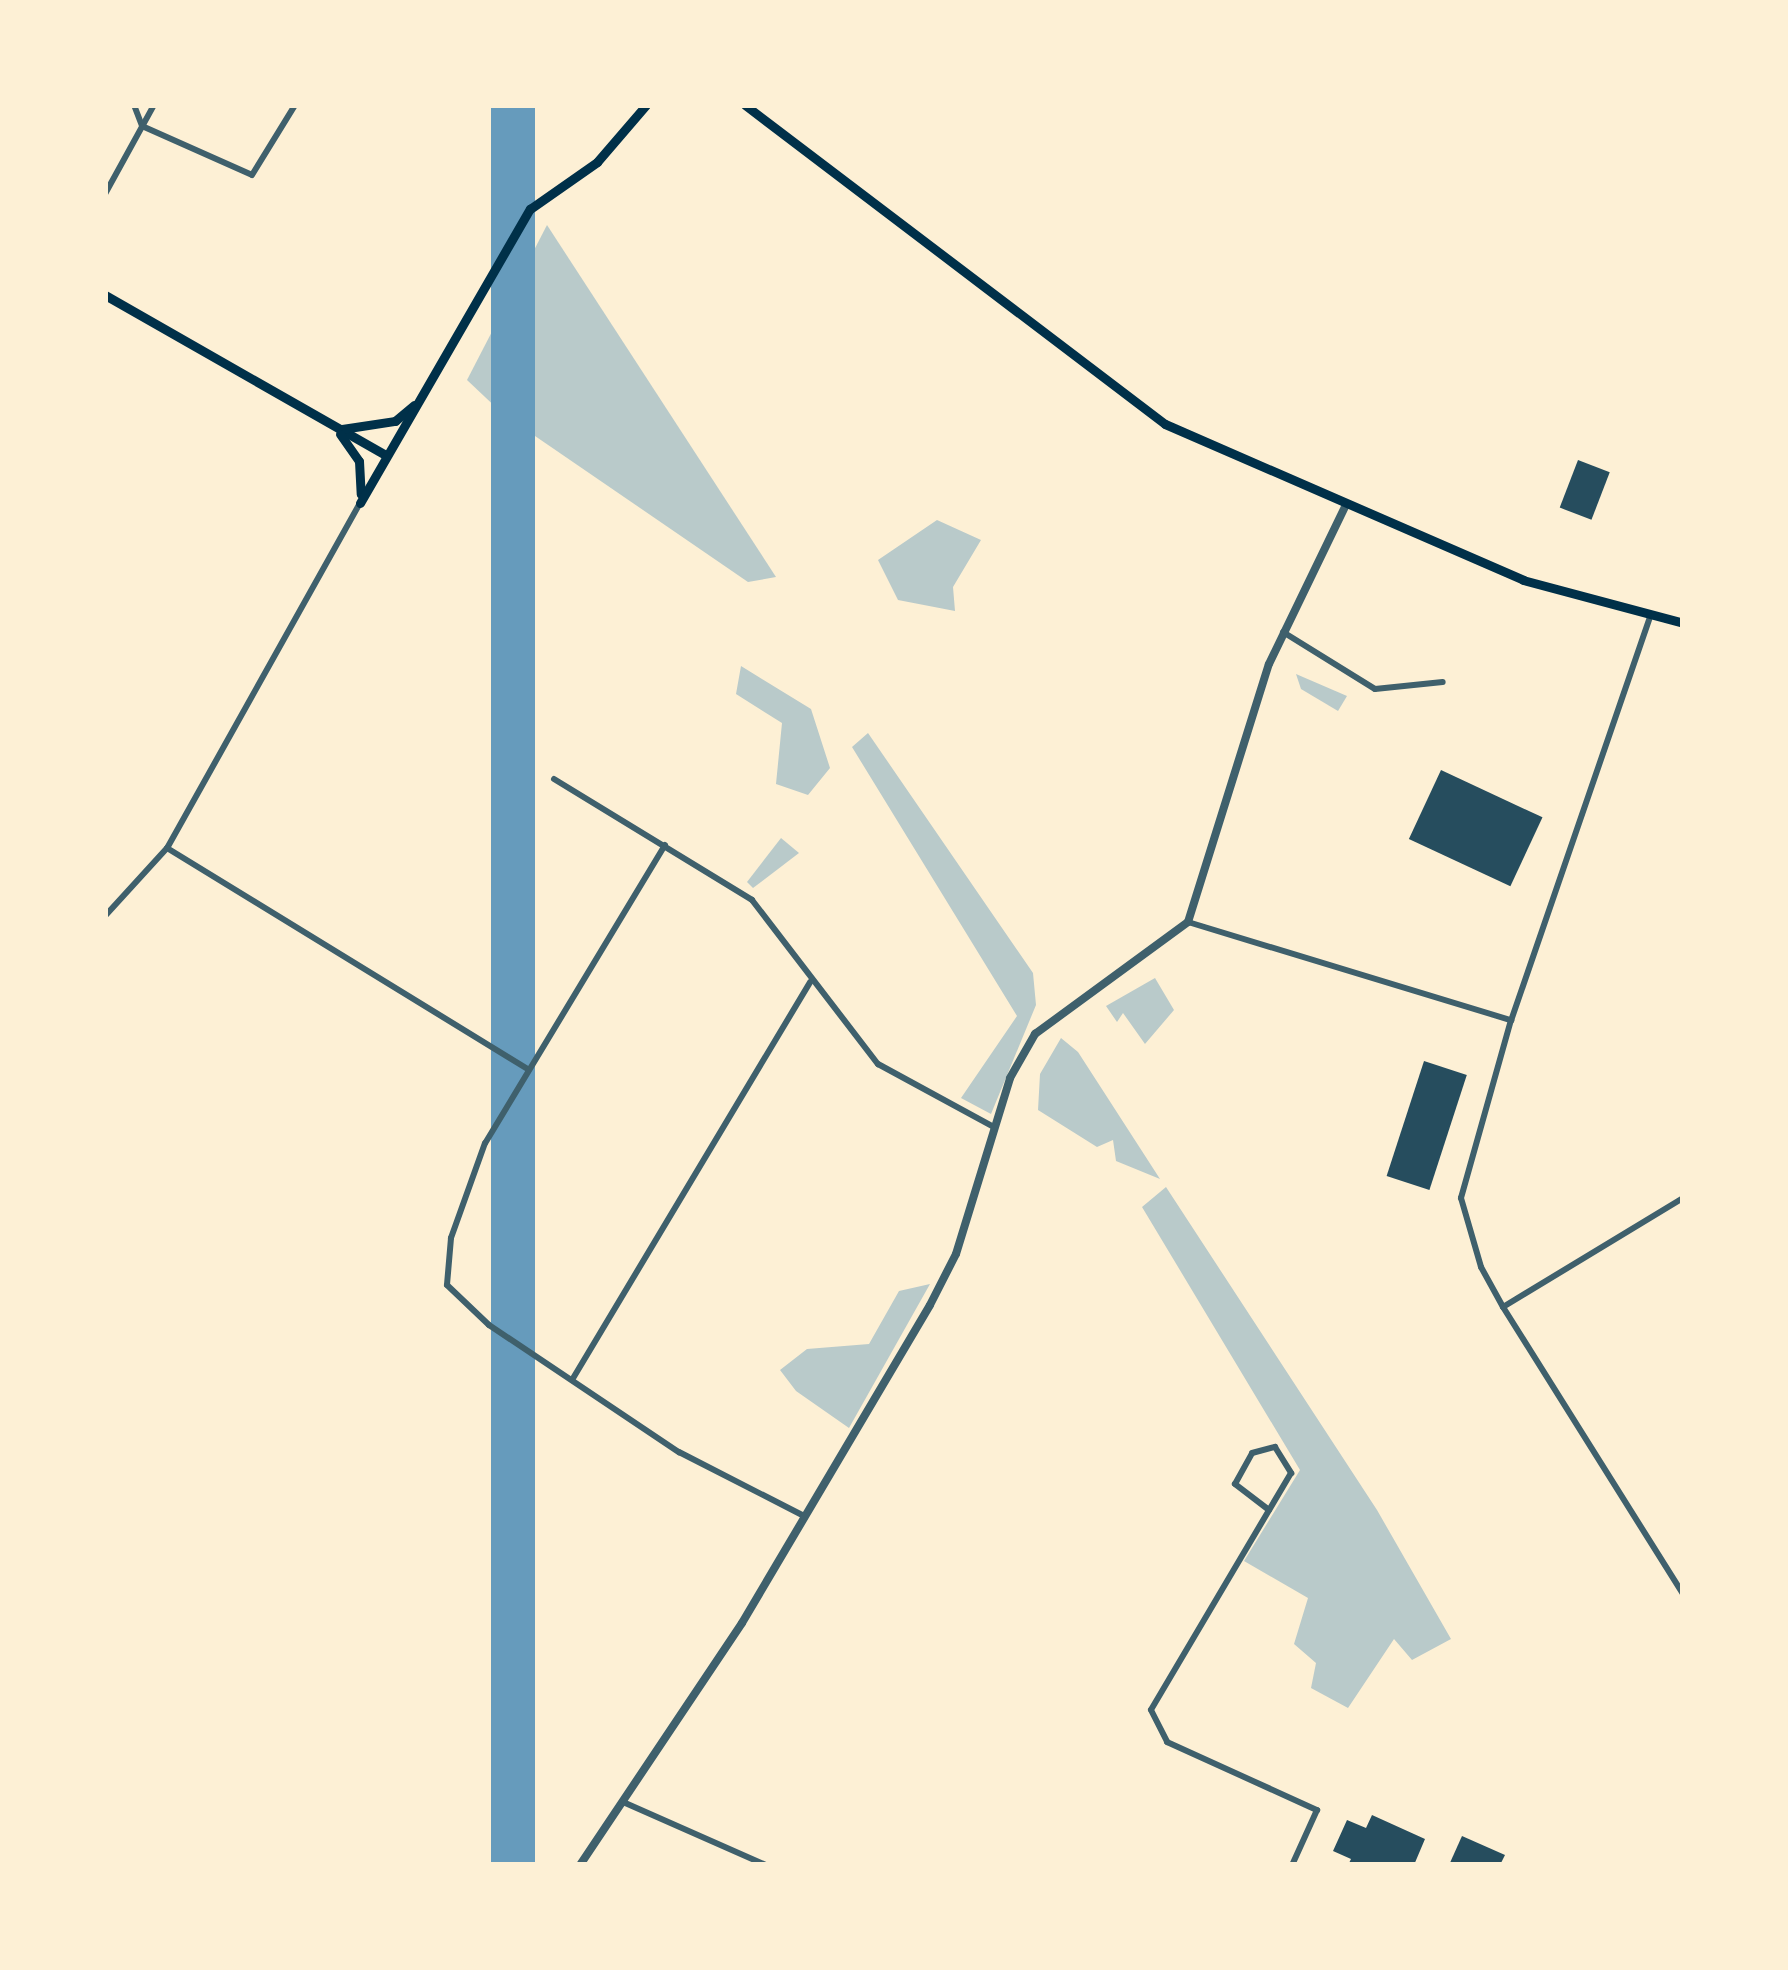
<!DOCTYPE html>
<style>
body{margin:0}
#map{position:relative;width:1788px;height:1970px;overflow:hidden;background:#fdf0d5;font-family:Signika,sans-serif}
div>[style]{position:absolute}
.green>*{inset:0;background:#b9caca}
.water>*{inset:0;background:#669bbc;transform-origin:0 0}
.building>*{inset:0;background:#264d5e;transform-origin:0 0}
.minor>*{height:6px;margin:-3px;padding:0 3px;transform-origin:3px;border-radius:3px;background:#3f606c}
.tertiary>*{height:8px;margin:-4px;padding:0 4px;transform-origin:4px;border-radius:4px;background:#3f606c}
.secondary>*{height:9px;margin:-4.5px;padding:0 4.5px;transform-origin:4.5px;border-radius:4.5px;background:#003049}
span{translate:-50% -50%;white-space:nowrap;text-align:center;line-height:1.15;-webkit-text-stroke:10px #fdf0d5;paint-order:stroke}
.frame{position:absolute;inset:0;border:108px solid #fdf0d5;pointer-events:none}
</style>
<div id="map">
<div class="green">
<div style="clip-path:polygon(547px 225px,776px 577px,748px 582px,503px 414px,467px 380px)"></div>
<div style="clip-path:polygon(937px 520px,981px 540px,953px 587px,955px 611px,898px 600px,878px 560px)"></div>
<div style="clip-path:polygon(741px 666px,811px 709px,830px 768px,808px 795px,776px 784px,782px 723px,736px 694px)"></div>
<div style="clip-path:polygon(1296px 674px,1347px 696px,1338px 711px,1301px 689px)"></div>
<div style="clip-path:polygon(868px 733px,1033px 973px,1036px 1005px,991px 1114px,961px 1098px,1017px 1016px,852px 747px)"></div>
<div style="clip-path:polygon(781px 838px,799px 853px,753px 888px,747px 882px)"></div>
<div style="clip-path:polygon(1155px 978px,1174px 1010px,1145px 1044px,1123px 1013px,1117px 1022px,1106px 1006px)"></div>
<div style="clip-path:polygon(1061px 1038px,1078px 1052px,1160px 1179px,1116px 1161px,1113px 1140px,1097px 1147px,1038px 1110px,1040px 1074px)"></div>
<div style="clip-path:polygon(1166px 1187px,1377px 1510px,1451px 1639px,1412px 1660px,1394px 1639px,1348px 1708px,1311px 1688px,1316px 1663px,1294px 1644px,1308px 1598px,1244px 1561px,1300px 1470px,1142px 1207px)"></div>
<div style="clip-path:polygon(930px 1284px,849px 1428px,796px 1391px,780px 1370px,807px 1349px,869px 1344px,899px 1291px)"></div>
</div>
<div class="water">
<div style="left:491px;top:105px;width:44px;height:2081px"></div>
</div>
<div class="building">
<div style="left:1578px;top:460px;width:34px;height:51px;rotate:21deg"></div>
<div style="left:1441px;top:770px;width:112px;height:76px;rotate:25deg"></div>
<div style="left:1424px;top:1061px;width:45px;height:121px;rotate:18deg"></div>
<div style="clip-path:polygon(1372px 1815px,1425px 1839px,1414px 1865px,1348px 1865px,1351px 1859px,1333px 1851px,1347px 1820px,1366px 1828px)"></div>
<div style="clip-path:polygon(1462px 1836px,1505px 1855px,1500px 1865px,1449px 1865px)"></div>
</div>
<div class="minor">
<div style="left:134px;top:105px;width:22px;rotate:69deg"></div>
<div style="left:142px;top:126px;width:120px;rotate:24deg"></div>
<div style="left:252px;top:175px;width:82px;rotate:-58.4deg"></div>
<div style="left:105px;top:194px;width:102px;rotate:-61.2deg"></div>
<div style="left:360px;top:503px;width:395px;rotate:119.2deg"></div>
<div style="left:167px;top:848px;width:422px;rotate:31.5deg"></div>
<div style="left:1650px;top:617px;width:426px;rotate:109deg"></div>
<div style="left:1511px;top:1020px;width:185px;rotate:105.7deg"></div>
<div style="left:1461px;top:1198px;width:72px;rotate:73.8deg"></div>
<div style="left:1481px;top:1267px;width:46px;rotate:61.2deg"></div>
<div style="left:1503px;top:1307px;width:339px;rotate:57.9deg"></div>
<div style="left:1283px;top:632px;width:108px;rotate:31.8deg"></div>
<div style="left:1375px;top:689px;width:68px;rotate:-5.9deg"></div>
<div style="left:554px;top:779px;width:232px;rotate:31.4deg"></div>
<div style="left:752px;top:900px;width:207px;rotate:52.5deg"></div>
<div style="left:878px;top:1064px;width:130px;rotate:28.5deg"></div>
<div style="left:665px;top:845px;width:348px;rotate:121.1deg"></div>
<div style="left:485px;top:1143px;width:101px;rotate:109.7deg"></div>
<div style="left:451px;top:1238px;width:47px;rotate:94.9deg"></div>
<div style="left:447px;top:1285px;width:58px;rotate:43.6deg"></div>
<div style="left:489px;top:1325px;width:229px;rotate:33.8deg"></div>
<div style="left:679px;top:1452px;width:140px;rotate:27.1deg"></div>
<div style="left:105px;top:916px;width:92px;rotate:-47.6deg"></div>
<div style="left:1188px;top:922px;width:338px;rotate:16.9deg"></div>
<div style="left:1503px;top:1307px;width:210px;rotate:-31.2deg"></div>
<div style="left:572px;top:1380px;width:464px;rotate:-59.1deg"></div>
<div style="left:1269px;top:1510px;width:43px;rotate:-142.6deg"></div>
<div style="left:1235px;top:1484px;width:35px;rotate:-61deg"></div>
<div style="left:1252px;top:1453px;width:24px;rotate:-15deg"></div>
<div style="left:1275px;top:1447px;width:31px;rotate:58deg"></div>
<div style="left:1291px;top:1473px;width:275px;rotate:120.6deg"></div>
<div style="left:1151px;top:1710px;width:36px;rotate:63deg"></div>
<div style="left:1167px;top:1742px;width:165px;rotate:24.4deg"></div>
<div style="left:1317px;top:1810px;width:60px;rotate:114.4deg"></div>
<div style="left:623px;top:1802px;width:156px;rotate:23.8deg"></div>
</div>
<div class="tertiary">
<div style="left:580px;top:1865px;width:291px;rotate:-56.2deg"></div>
<div style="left:742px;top:1623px;width:369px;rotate:-59.4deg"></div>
<div style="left:930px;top:1305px;width:57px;rotate:-63deg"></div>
<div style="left:956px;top:1254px;width:184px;rotate:-72.9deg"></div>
<div style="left:1010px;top:1078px;width:51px;rotate:-60.4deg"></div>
<div style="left:1035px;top:1034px;width:190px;rotate:-36.2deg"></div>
<div style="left:1188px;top:922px;width:270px;rotate:-72.6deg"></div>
<div style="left:1269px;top:664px;width:177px;rotate:-64.2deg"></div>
</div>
<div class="secondary">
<div style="left:745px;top:105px;width:527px;rotate:37.22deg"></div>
<div style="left:1165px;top:424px;width:391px;rotate:23.5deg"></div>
<div style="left:1523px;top:580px;width:166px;rotate:15deg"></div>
<div style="left:105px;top:295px;width:323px;rotate:29.7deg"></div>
<div style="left:342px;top:429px;width:54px;rotate:-8.6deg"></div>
<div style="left:395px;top:421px;width:25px;rotate:-40deg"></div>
<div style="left:340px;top:434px;width:33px;rotate:55deg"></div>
<div style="left:359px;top:461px;width:33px;rotate:87deg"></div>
<div style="left:360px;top:503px;width:340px;rotate:-60deg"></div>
<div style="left:530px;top:209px;width:82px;rotate:-35deg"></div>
<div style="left:597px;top:162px;width:75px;rotate:-49.3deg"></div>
</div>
<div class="frame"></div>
</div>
